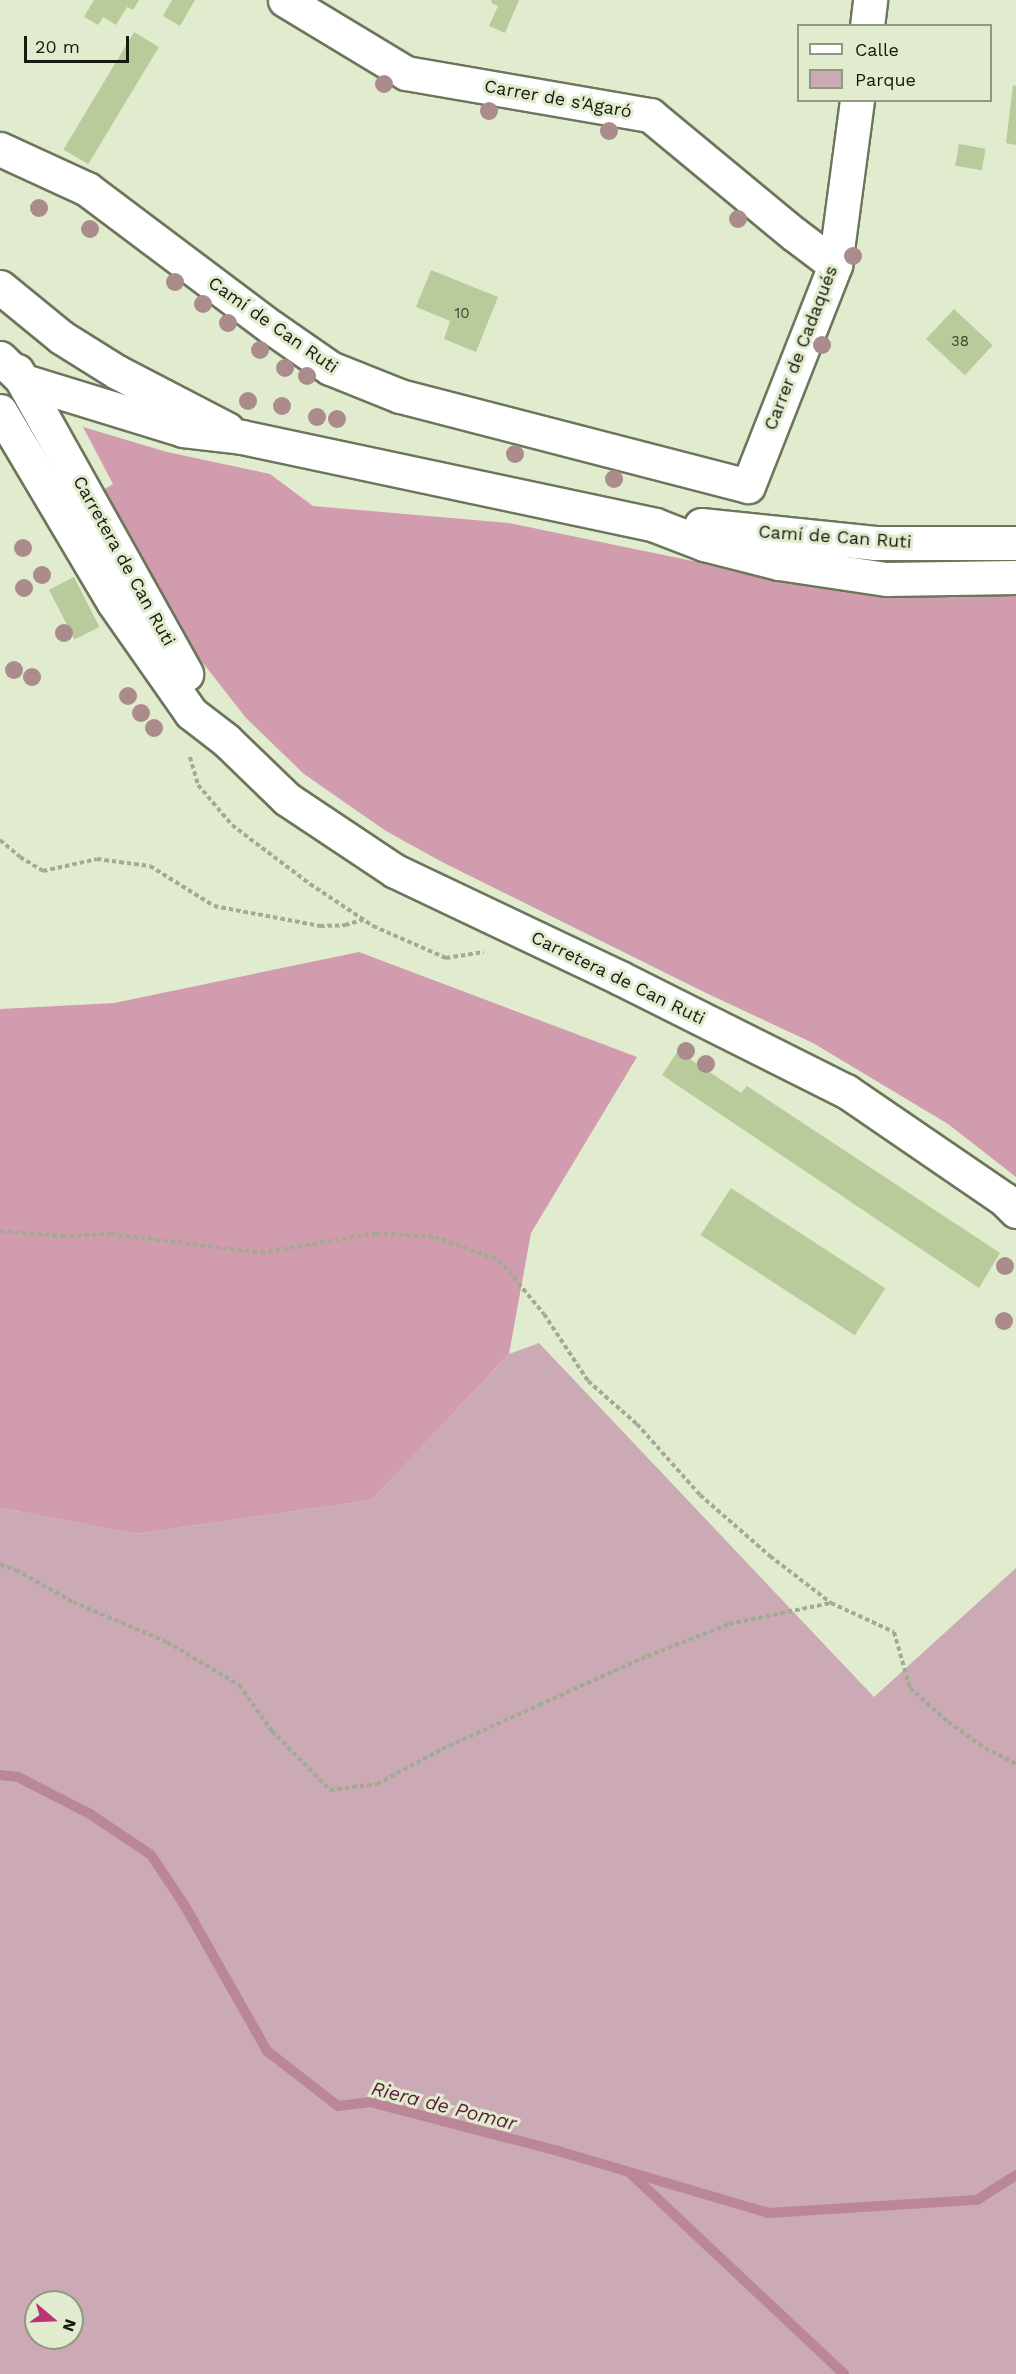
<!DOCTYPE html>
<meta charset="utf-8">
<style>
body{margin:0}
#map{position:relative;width:1016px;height:2374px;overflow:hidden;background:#e1eccf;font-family:"Work Sans",sans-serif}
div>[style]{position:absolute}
.green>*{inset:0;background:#cbaab5}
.forest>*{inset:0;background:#d19cae}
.stream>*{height:10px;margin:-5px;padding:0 5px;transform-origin:5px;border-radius:5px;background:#ba8698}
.building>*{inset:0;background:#bacb9b;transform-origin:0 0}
.path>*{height:4px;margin-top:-2px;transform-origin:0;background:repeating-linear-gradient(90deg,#a2aa93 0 4.5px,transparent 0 7.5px)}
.roads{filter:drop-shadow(2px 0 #6c765c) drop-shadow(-2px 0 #6c765c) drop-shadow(0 2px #6c765c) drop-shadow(0 -2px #6c765c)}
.minor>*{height:33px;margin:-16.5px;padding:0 16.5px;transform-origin:16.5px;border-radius:16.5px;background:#fff}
.trees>*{width:18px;height:18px;margin:-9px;border-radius:50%;background:#ab8b8c}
span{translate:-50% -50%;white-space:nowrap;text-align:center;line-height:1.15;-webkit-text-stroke:6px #e1eccf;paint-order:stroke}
.number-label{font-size:15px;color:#3f4632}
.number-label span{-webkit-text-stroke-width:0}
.street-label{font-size:18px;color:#161a0f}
.water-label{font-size:20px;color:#5b1c38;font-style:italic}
.legend{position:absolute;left:797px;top:24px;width:195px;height:78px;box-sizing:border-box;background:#e1eccf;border:2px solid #909882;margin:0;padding:8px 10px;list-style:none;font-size:18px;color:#161a0f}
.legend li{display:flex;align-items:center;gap:12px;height:30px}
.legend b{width:30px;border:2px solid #909882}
.north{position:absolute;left:24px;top:2290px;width:60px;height:60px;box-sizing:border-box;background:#e1eccf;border:2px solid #909882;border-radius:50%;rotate:109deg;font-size:16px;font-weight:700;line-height:24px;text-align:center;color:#161a0f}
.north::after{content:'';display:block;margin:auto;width:21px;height:27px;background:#bb3372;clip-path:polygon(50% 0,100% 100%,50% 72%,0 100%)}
.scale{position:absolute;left:24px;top:36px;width:105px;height:27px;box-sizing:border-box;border:3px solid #161a0f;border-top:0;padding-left:8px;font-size:18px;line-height:21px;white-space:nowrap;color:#161a0f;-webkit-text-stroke:4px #e1eccf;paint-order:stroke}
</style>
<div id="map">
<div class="green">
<div style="clip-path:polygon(evenodd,539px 1343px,874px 1697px,1016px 1568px,1016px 2374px,0 2374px,0 1508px,136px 1534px,372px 1500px,509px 1354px,539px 1343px,36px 2302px,72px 2302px,72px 2338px,36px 2338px,36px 2302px)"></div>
</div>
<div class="forest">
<div style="clip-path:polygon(83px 427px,167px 452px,270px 474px,313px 506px,509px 523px,712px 565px,723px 560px,1016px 584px,1016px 1177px,948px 1124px,813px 1043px,706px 993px,442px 862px,386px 831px,304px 774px,246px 718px,163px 612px,103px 490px,113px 484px)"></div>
<div style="clip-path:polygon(359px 952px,637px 1057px,531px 1233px,509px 1354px,372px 1500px,136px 1534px,0 1508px,0 1009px,114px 1003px)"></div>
</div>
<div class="stream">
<div style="left:0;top:1775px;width:18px;rotate:6deg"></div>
<div style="left:18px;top:1777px;width:81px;rotate:27.2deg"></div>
<div style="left:90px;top:1814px;width:73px;rotate:33.9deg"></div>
<div style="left:151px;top:1855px;width:61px;rotate:56.3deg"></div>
<div style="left:185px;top:1906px;width:167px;rotate:60.5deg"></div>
<div style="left:267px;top:2051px;width:90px;rotate:37.8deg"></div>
<div style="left:338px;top:2106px;width:32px;rotate:-7deg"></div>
<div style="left:370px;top:2102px;width:194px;rotate:14.6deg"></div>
<div style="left:558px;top:2151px;width:219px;rotate:16.4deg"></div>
<div style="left:768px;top:2213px;width:209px;rotate:-3.6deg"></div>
<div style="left:977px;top:2200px;width:46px;rotate:-32.7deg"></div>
<div style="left:630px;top:2173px;width:294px;rotate:43.2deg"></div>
</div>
<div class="building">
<div style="clip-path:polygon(94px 0,139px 0,133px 10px,127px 7px,116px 25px,103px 17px,98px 25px,84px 17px)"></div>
<div style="clip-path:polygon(172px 0,195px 0,180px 26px,163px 16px)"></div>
<div style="clip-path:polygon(492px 0,519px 0,505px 33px,489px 26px,498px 6px,491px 3px)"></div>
<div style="left:134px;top:32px;width:29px;height:137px;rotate:31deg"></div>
<div style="clip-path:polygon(1013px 85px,1016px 86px,1016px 145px,1006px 143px)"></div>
<div style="left:959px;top:144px;width:27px;height:22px;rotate:10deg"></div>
<div style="clip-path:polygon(431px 270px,498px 297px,476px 352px,444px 339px,450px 321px,416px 307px)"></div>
<div style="left:954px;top:309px;width:53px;height:41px;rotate:43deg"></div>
<div style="left:74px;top:577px;width:56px;height:28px;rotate:63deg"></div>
<div style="clip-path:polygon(678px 1051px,741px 1093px,747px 1086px,1000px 1253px,979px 1288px,662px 1075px)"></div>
<div style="left:731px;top:1188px;width:184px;height:56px;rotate:33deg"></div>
</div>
<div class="path">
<div style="left:190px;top:757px;width:29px;rotate:74deg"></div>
<div style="left:198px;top:785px;width:52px;rotate:49.6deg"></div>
<div style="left:232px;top:825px;width:98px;rotate:37.1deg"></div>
<div style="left:310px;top:884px;width:76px;rotate:33.7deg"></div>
<div style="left:373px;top:926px;width:80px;rotate:23.7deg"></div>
<div style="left:446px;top:958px;width:38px;rotate:-9deg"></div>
<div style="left:0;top:840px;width:26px;rotate:40deg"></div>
<div style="left:20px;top:857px;width:27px;rotate:31deg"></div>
<div style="left:43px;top:871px;width:55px;rotate:-12.5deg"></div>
<div style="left:97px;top:859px;width:53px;rotate:7.5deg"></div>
<div style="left:150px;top:866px;width:75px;rotate:32deg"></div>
<div style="left:214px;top:906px;width:108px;rotate:10.7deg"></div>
<div style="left:320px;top:926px;width:25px;rotate:-2deg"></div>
<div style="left:345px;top:925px;width:19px;rotate:-16deg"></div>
<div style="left:0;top:1231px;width:62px;rotate:4.6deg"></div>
<div style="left:62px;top:1236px;width:49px;rotate:-2.3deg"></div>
<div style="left:111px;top:1234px;width:151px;rotate:7.2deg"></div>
<div style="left:261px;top:1253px;width:117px;rotate:-9.9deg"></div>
<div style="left:376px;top:1233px;width:59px;rotate:3.9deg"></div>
<div style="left:435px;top:1237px;width:68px;rotate:19.8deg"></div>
<div style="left:499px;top:1260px;width:70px;rotate:50.2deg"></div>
<div style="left:544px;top:1314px;width:80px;rotate:56.7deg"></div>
<div style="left:588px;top:1381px;width:65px;rotate:41.3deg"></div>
<div style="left:637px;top:1424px;width:95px;rotate:48.4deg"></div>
<div style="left:700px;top:1495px;width:93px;rotate:41.1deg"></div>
<div style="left:770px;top:1556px;width:77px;rotate:37.6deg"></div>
<div style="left:831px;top:1603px;width:69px;rotate:24.7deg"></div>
<div style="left:894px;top:1632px;width:58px;rotate:74.1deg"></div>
<div style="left:910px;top:1688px;width:51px;rotate:41.8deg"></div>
<div style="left:948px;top:1722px;width:45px;rotate:35.1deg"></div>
<div style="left:985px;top:1748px;width:35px;rotate:27deg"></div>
<div style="left:0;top:1564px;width:17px;rotate:21deg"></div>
<div style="left:16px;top:1570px;width:65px;rotate:29.3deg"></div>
<div style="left:73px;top:1602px;width:102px;rotate:23.1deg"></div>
<div style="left:167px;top:1642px;width:84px;rotate:30.8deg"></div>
<div style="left:239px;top:1685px;width:57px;rotate:54.3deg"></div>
<div style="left:272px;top:1731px;width:83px;rotate:45.5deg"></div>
<div style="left:330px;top:1790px;width:47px;rotate:-7.3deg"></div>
<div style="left:377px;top:1784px;width:74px;rotate:-28.3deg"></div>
<div style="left:442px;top:1749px;width:107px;rotate:-24.4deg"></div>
<div style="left:539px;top:1705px;width:119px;rotate:-24.4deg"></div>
<div style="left:647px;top:1656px;width:88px;rotate:-21.3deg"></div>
<div style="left:729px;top:1624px;width:103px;rotate:-11.7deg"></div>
</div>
<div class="roads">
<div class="minor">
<div style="left:285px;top:0;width:141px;rotate:31.1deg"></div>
<div style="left:406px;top:73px;width:248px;rotate:9.8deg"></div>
<div style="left:650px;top:115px;width:187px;rotate:39.6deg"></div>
<div style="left:794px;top:234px;width:51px;rotate:37.1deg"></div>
<div style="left:867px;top:26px;width:26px;rotate:-83deg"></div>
<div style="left:0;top:149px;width:96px;rotate:24.7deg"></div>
<div style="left:87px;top:189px;width:230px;rotate:36.9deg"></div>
<div style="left:271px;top:327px;width:72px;rotate:34.8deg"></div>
<div style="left:330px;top:368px;width:75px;rotate:21.8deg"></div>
<div style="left:400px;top:396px;width:359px;rotate:14.5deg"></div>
<div style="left:748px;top:486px;width:238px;rotate:-68.5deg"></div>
<div style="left:835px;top:265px;width:166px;rotate:-82.4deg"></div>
<div style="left:0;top:287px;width:79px;rotate:39.3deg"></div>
<div style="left:61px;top:337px;width:66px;rotate:32deg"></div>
<div style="left:117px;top:372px;width:124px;rotate:27.4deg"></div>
<div style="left:0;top:358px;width:33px;rotate:44deg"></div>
<div style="left:24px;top:381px;width:166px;rotate:17.1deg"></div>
<div style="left:183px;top:430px;width:59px;rotate:6.8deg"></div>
<div style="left:242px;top:437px;width:422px;rotate:12deg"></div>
<div style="left:655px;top:525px;width:53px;rotate:21.2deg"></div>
<div style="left:704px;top:544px;width:77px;rotate:14.2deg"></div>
<div style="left:779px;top:563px;width:108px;rotate:8.5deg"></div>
<div style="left:886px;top:579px;width:130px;rotate:-0.9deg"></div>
<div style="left:17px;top:371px;width:347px;rotate:60.8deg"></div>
<div style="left:0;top:411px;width:223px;rotate:59.3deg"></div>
<div style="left:114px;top:603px;width:134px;rotate:55deg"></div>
<div style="left:191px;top:713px;width:44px;rotate:37.6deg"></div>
<div style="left:226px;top:740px;width:85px;rotate:44deg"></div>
<div style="left:287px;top:799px;width:130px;rotate:33.7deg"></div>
<div style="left:395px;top:871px;width:249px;rotate:25.4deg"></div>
<div style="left:620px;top:978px;width:253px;rotate:26.6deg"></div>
<div style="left:846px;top:1091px;width:191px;rotate:34.4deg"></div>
<div style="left:1004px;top:1199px;width:17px;rotate:45deg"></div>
<div style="left:701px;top:525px;width:175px;rotate:5.9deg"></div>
<div style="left:875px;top:543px;width:141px"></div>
</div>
</div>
<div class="trees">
<div style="left:384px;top:84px"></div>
<div style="left:489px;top:111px"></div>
<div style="left:609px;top:131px"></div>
<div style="left:39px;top:208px"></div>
<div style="left:738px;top:219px"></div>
<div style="left:90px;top:229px"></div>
<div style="left:853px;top:256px"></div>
<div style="left:175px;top:282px"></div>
<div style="left:203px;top:304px"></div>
<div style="left:228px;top:323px"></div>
<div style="left:822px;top:345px"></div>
<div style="left:260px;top:350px"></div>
<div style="left:285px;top:368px"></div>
<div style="left:307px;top:376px"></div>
<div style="left:248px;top:401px"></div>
<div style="left:282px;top:406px"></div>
<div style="left:317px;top:417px"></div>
<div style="left:337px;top:419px"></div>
<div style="left:515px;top:454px"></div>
<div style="left:614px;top:479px"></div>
<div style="left:23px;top:548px"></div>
<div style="left:42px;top:575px"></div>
<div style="left:24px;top:588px"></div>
<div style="left:64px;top:633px"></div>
<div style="left:14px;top:670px"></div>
<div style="left:32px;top:677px"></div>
<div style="left:128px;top:696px"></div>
<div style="left:141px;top:713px"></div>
<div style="left:154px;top:728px"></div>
<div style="left:686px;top:1051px"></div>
<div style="left:706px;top:1064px"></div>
<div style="left:1005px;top:1266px"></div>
<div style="left:1004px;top:1321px"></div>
</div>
<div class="number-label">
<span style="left:462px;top:314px">10</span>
<span style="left:960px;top:342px">38</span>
</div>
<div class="street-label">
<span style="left:558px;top:99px;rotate:10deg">Carrer de s'Agaró</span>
<span style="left:273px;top:325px;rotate:35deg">Camí de Can Ruti</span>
<span style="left:801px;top:348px;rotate:-69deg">Carrer de Cadaqués</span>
<span style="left:835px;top:537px;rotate:4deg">Camí de Can Ruti</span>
<span style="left:124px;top:561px;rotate:61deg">Carretera de Can Ruti</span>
<span style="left:618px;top:978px;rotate:26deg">Carretera de Can Ruti</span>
</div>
<div class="water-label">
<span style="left:444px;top:2106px;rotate:14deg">Riera de Pomar</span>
</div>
<ul class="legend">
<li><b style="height:8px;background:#fff"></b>Calle</li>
<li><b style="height:16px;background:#cbaab5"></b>Parque</li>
</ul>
<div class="north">N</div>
<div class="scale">20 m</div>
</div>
